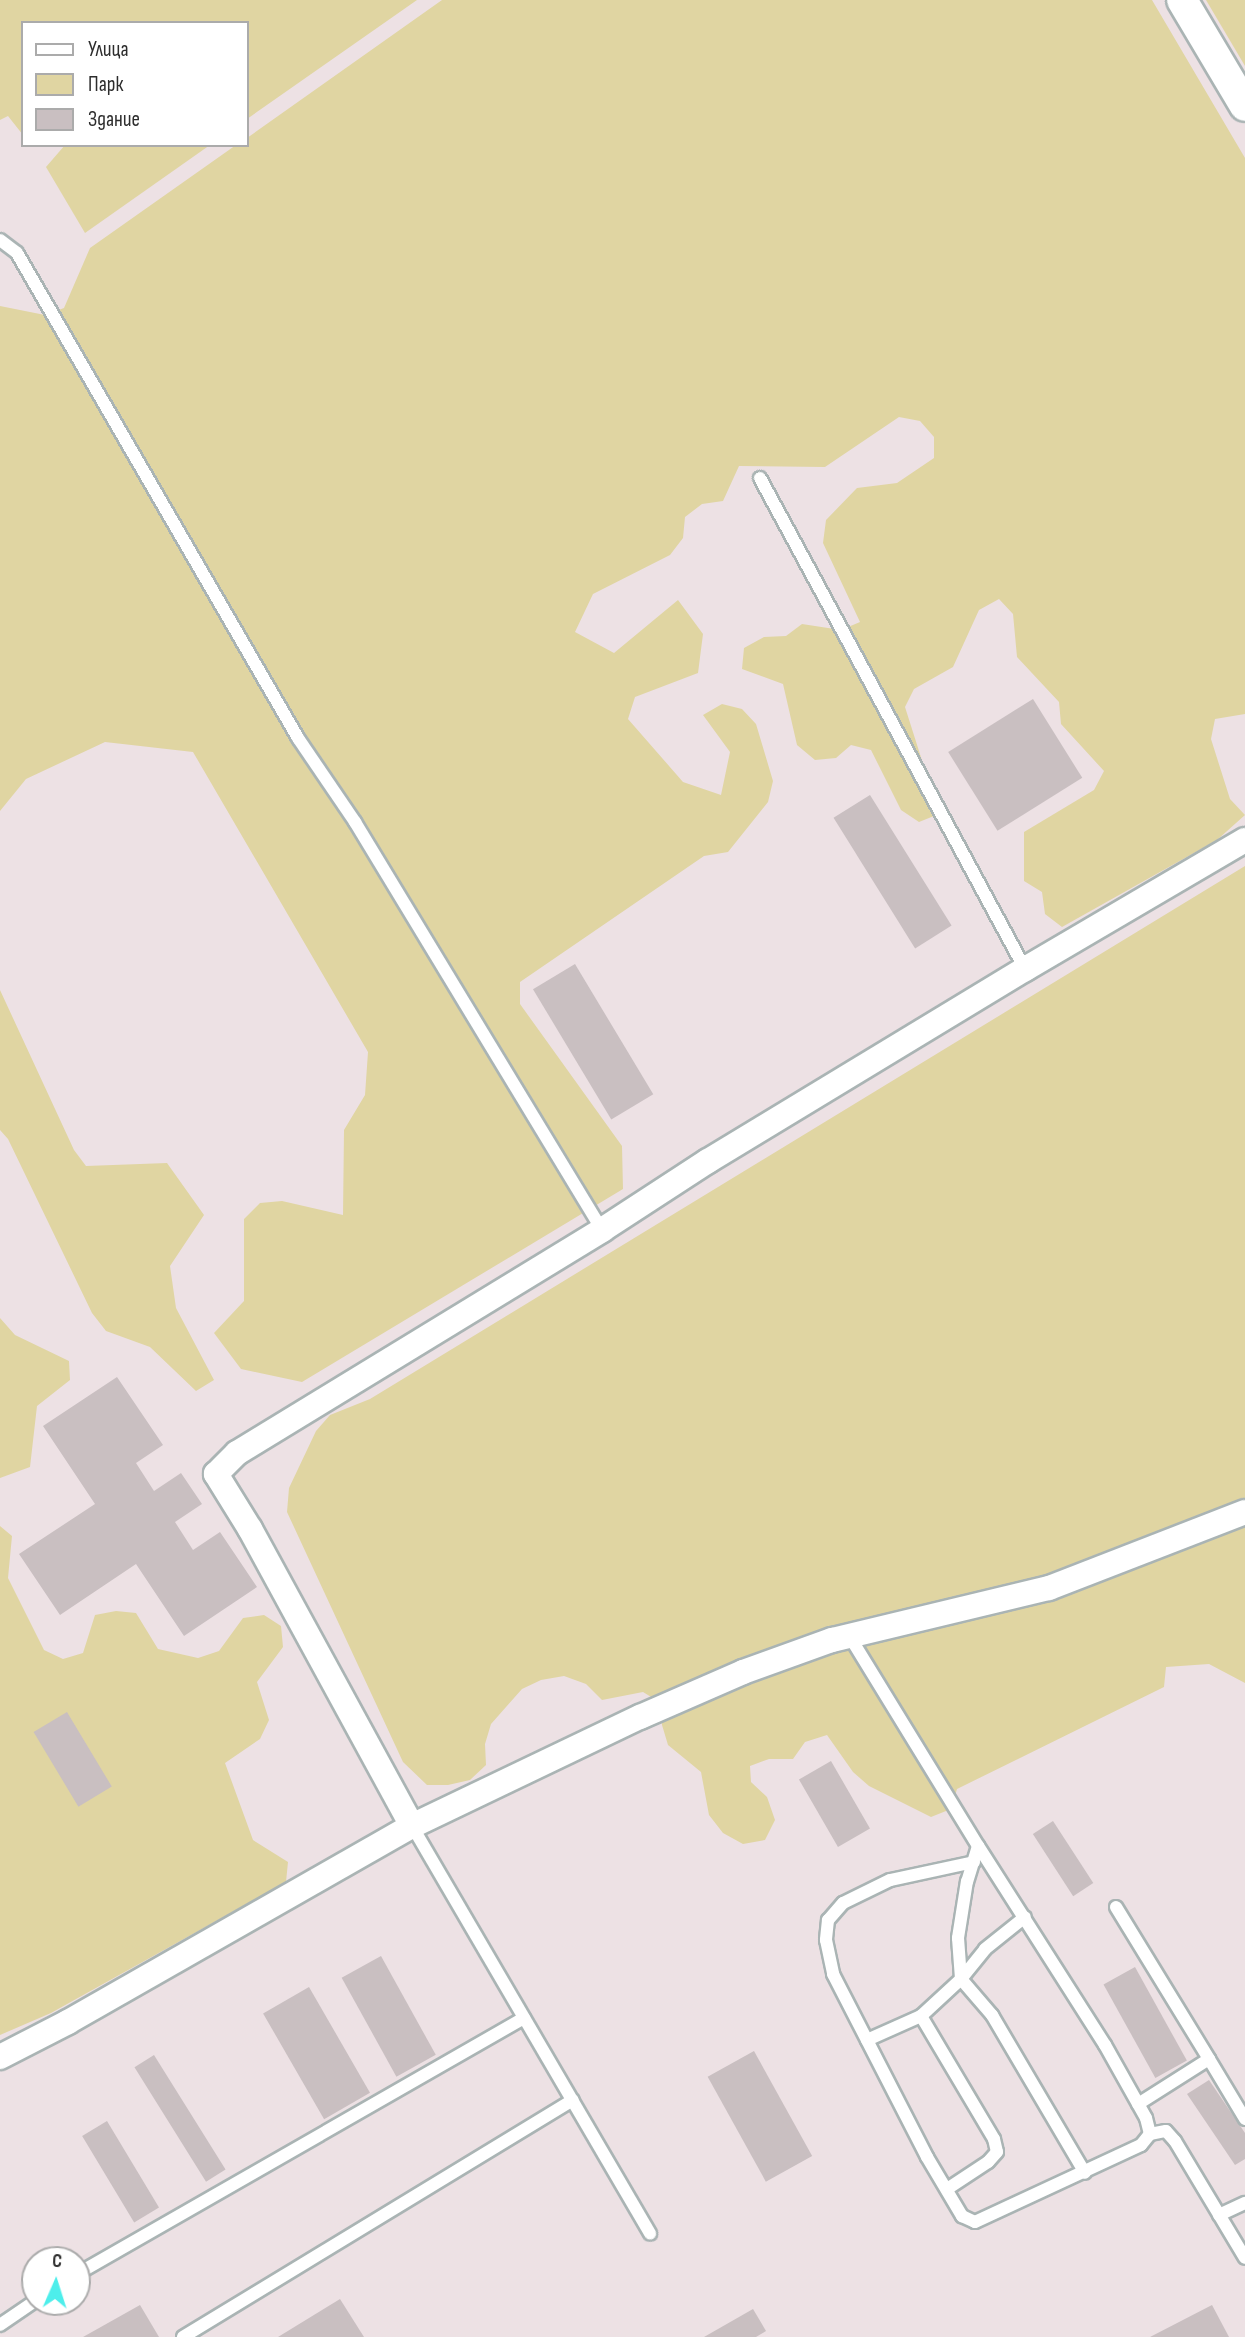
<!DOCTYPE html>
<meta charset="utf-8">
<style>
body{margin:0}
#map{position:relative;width:1245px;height:2337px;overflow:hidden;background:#ede1e4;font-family:"Sofia Sans Condensed",sans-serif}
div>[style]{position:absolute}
.green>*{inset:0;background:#e0d5a2}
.building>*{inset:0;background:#c9bfc1;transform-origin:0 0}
.roads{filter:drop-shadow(2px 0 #aab4b4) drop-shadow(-2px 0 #aab4b4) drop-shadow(0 2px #aab4b4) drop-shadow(0 -2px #aab4b4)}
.service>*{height:12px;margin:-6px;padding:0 6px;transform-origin:6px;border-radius:6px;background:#fff}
.minor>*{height:24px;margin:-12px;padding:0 12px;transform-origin:12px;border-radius:12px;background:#fff}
.tertiary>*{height:30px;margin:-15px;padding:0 15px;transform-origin:15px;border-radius:15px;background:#fff}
span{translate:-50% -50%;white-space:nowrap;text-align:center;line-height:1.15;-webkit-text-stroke:5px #fff;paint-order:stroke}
.legend{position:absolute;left:21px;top:21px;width:228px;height:126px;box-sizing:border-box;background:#fff;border:2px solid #ababab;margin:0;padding:9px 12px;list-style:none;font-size:21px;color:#2d2d2d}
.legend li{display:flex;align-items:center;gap:14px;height:35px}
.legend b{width:35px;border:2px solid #ababab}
.north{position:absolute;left:21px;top:2246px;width:70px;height:70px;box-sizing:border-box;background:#fff;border:2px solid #ababab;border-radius:50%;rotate:3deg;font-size:19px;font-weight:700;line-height:28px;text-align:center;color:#2d2d2d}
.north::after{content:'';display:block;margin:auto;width:24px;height:32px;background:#4deeeb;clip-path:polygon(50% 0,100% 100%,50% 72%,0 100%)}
</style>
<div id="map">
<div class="green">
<div style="clip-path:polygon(0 0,417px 0,247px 119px,247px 23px,23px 23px,23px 135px,8px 116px,0 120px)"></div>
<div style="clip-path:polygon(442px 0,1152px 0,1245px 158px,1245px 714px,1215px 719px,1211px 739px,1230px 799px,1245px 815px,1217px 840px,1062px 927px,1045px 914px,1042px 892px,1024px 881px,1024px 832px,1094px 790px,1104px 771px,1061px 724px,1059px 702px,1017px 657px,1013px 614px,999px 599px,979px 610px,953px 667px,914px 689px,905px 707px,939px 814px,919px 822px,901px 810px,871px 750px,851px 745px,836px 758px,815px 760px,797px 745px,783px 684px,742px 669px,744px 648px,764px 637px,786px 636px,802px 624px,841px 630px,860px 622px,823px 543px,826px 520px,857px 488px,897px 483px,934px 458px,934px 437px,920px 421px,899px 417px,825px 467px,739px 466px,723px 501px,702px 504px,685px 517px,683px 538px,670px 555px,593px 594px,575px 632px,614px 653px,678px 600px,703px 634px,698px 673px,635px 697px,628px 719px,683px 782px,721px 795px,730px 752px,703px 715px,722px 704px,742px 709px,756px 724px,773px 781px,768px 802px,728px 852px,704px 856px,520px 982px,520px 1004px,622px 1146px,623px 1189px,302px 1382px,241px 1369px,214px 1333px,244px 1301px,244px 1219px,260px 1203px,282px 1201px,343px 1215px,344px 1130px,365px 1095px,368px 1052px,193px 752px,105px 742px,26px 779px,0 811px,0 306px,45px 315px,64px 308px,90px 248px,236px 145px,247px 145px,247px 138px)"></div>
<div style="clip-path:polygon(1206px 0,1245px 0,1245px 66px)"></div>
<div style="clip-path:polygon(65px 145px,210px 145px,85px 233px,46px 167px)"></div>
<div style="clip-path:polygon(1245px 866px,1245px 1683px,1209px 1664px,1166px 1667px,1164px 1687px,957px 1789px,951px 1809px,931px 1817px,869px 1786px,853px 1772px,827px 1735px,805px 1742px,793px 1759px,769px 1759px,750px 1766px,751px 1782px,767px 1797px,775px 1820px,765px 1840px,743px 1844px,723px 1833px,709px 1815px,701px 1772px,668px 1745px,662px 1725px,661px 1703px,643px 1692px,602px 1700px,586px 1684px,564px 1676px,541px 1680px,522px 1689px,491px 1724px,485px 1744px,486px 1765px,470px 1780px,448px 1785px,427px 1785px,403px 1762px,287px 1512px,289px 1488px,316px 1431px,330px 1415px,370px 1399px)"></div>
<div style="clip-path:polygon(0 990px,74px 1150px,86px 1166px,167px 1163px,204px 1215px,170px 1266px,176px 1308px,214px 1380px,196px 1391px,150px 1347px,106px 1331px,92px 1313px,8px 1139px,0 1130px)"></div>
<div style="clip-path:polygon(0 1318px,15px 1335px,69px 1361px,70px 1380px,37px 1406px,30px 1467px,0 1478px)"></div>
<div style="clip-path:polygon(0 1526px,12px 1536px,8px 1578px,44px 1650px,63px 1659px,83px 1653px,95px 1615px,116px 1611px,136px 1613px,158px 1649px,198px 1658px,219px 1651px,243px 1618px,264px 1615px,281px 1626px,283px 1647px,257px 1682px,269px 1720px,260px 1739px,225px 1763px,253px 1840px,288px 1862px,286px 1882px,51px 2013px,0 2035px)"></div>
</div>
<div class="building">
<div style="left:1033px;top:699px;width:93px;height:100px;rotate:58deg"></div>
<div style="left:870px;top:795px;width:154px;height:43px;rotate:58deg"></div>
<div style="left:575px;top:964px;width:152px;height:49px;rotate:59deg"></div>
<div style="clip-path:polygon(117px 1377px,163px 1445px,136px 1463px,154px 1491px,181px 1473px,202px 1504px,175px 1522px,193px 1550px,220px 1532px,257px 1587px,184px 1636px,136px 1564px,60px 1615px,19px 1554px,95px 1504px,43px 1426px)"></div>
<div style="left:67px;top:1712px;width:87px;height:39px;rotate:59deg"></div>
<div style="left:831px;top:1761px;width:78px;height:37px;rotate:60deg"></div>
<div style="left:1053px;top:1821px;width:74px;height:24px;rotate:57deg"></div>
<div style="left:381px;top:1956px;width:113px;height:45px;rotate:61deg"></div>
<div style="left:1135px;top:1967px;width:107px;height:36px;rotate:61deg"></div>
<div style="left:309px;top:1987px;width:122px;height:53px;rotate:60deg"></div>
<div style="left:754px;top:2051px;width:120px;height:53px;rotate:61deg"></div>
<div style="left:154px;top:2055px;width:135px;height:23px;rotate:58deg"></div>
<div style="clip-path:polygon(1209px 2080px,1245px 2133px,1245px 2159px,1235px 2165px,1187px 2094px)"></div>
<div style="left:107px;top:2121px;width:101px;height:29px;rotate:59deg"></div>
<div style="clip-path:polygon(340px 2299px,364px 2337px,278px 2337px)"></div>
<div style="clip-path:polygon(140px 2305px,159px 2337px,83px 2337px)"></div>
<div style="clip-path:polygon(1212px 2305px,1229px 2337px,1150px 2337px)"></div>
<div style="clip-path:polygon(753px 2309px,766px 2331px,756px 2337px,704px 2337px)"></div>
</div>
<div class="roads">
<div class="service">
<div style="left:0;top:240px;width:21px;rotate:37deg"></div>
<div style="left:17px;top:253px;width:561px;rotate:59.91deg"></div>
<div style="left:298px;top:738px;width:102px;rotate:55.8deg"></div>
<div style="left:355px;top:822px;width:477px;rotate:58.8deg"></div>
<div style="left:760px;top:478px;width:558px;rotate:61.64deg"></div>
<div style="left:850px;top:1637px;width:245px;rotate:58.5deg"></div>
<div style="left:978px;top:1846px;width:37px;rotate:107deg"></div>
<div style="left:967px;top:1881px;width:58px;rotate:99deg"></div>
<div style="left:958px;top:1938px;width:41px;rotate:85.8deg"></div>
<div style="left:961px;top:1979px;width:48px;rotate:49.3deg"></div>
<div style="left:992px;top:2015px;width:183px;rotate:59.5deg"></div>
<div style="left:412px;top:1826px;width:472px;rotate:59.7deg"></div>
<div style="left:974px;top:1862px;width:86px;rotate:167.9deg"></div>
<div style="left:890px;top:1880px;width:52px;rotate:153.9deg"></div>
<div style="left:843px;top:1903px;width:23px;rotate:131deg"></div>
<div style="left:828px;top:1920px;width:20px;rotate:96deg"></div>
<div style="left:826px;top:1940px;width:35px;rotate:78deg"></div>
<div style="left:833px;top:1974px;width:206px;rotate:62.8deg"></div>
<div style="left:927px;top:2157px;width:69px;rotate:59.3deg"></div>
<div style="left:962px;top:2216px;width:14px;rotate:25deg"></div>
<div style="left:975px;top:2222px;width:183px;rotate:-24.9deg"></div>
<div style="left:1141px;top:2145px;width:14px;rotate:-51deg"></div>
<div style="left:1150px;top:2134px;width:16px;rotate:-104deg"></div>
<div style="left:1146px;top:2118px;width:84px;rotate:-119.3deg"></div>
<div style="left:1105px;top:2045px;width:236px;rotate:-122.5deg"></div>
<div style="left:1116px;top:1907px;width:178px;rotate:58.5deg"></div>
<div style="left:1209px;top:2059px;width:84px;rotate:147.6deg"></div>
<div style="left:921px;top:2016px;width:143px;rotate:59.3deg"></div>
<div style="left:994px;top:2139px;width:13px;rotate:77deg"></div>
<div style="left:997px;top:2152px;width:13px;rotate:132deg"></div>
<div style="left:988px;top:2162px;width:49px;rotate:146.6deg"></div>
<div style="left:867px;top:2040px;width:59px;rotate:-24deg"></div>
<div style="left:921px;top:2016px;width:54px;rotate:-42.8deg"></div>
<div style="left:961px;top:1979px;width:38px;rotate:-51deg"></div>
<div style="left:985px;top:1949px;width:51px;rotate:-38.7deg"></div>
<div style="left:1209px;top:2059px;width:70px;rotate:59deg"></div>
<div style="left:1150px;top:2134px;width:16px;rotate:-11deg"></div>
<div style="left:1166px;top:2131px;width:13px;rotate:48deg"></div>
<div style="left:1175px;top:2141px;width:136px;rotate:59.1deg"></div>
<div style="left:1219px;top:2215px;width:29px;rotate:-25deg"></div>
<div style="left:77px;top:2274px;width:515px;rotate:-29.8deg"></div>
<div style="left:0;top:2325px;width:42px;rotate:-34.4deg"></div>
<div style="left:183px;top:2337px;width:456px;rotate:-31.3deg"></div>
</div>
<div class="minor">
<div style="left:412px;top:1826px;width:338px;rotate:-118.6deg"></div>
<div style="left:250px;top:1529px;width:65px;rotate:-121.7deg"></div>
<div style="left:216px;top:1474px;width:30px;rotate:-45deg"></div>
<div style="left:237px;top:1453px;width:428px;rotate:-31.4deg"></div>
<div style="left:602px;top:1230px;width:126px;rotate:-33.1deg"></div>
<div style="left:708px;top:1161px;width:371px;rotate:-31.2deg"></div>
<div style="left:1025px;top:969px;width:255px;rotate:-30.4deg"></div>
<div style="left:0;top:2057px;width:76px;rotate:-27.2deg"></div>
<div style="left:68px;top:2022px;width:396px;rotate:-29.7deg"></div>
<div style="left:412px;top:1826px;width:253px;rotate:-25.6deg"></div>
<div style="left:640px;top:1717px;width:112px;rotate:-23.6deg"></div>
<div style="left:743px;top:1672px;width:95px;rotate:-19.8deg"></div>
<div style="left:832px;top:1640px;width:223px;rotate:-13.5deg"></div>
<div style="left:1049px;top:1588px;width:210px;rotate:-21.2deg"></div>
</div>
<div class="tertiary">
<div style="left:1182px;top:0;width:123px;rotate:59.3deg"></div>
</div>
</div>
<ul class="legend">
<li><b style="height:9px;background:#fff"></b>Улица</li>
<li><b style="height:19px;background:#e0d5a2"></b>Парк</li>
<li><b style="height:19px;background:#c9bfc1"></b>Здание</li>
</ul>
<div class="north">С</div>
</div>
